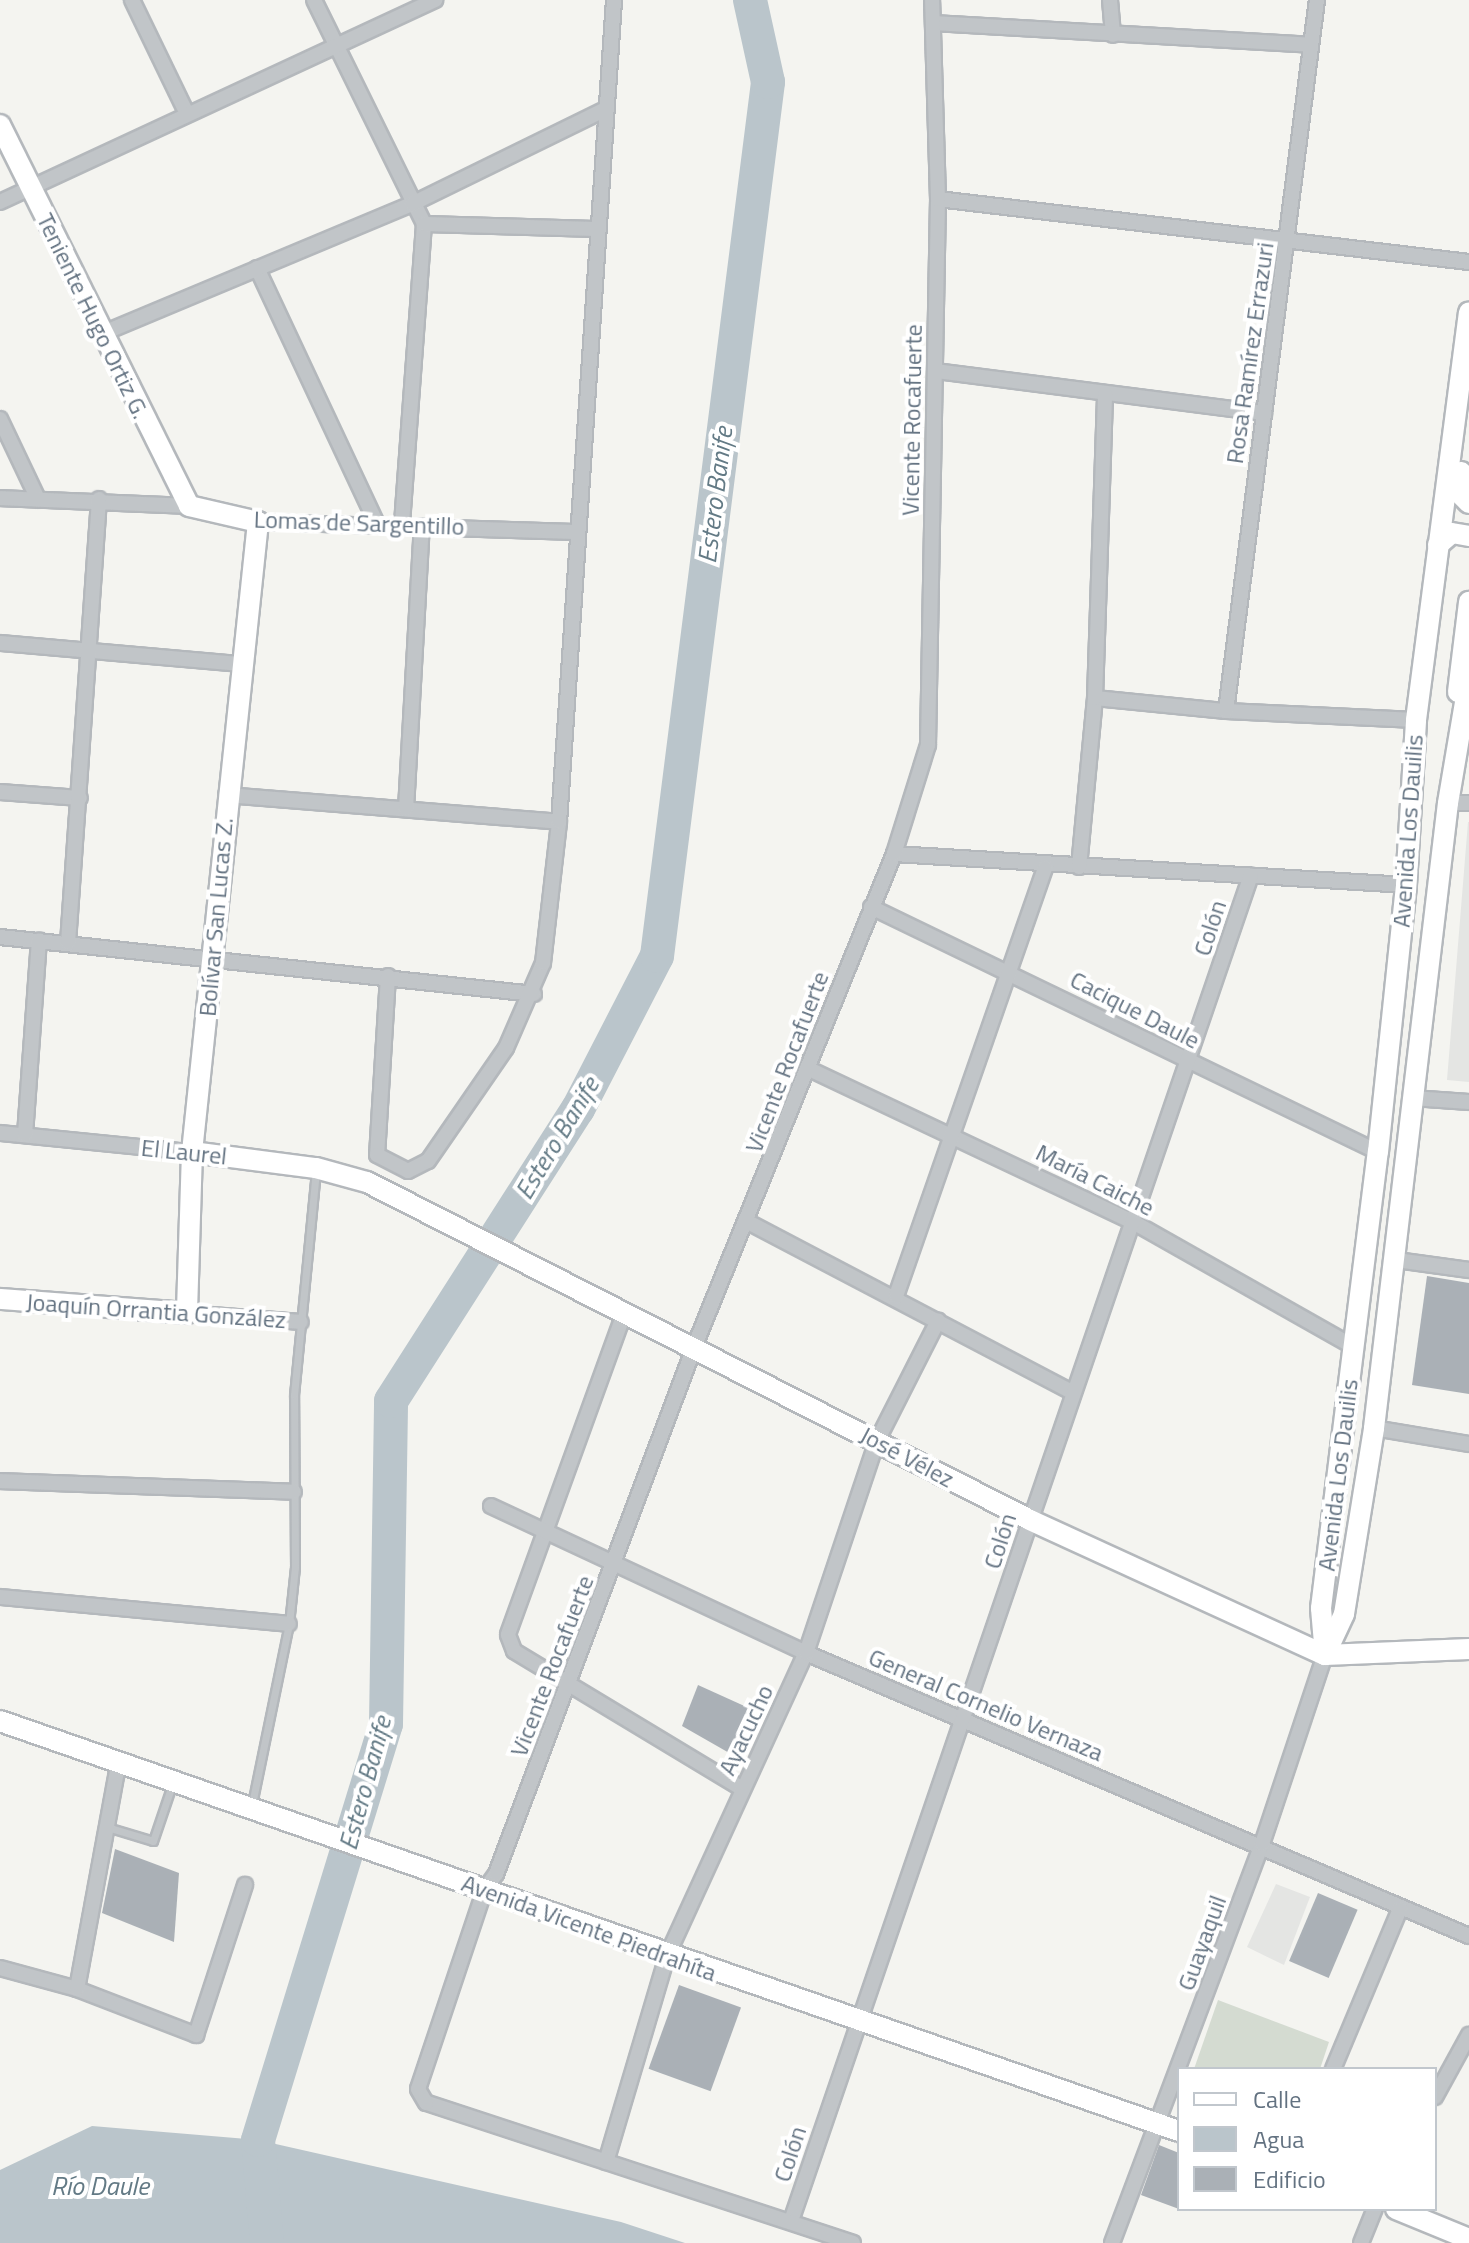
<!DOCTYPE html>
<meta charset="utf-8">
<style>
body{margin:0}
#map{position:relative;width:1469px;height:2243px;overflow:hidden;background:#f4f4f0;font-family:"Titillium Web",sans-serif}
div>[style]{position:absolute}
.built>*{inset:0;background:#e4e5e3}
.green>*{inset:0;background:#d4dbd1}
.water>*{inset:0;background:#bac5cb}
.river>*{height:34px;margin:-17px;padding:0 17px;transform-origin:17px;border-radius:17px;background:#bac5cb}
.building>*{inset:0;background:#aab0b6;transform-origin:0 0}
.roads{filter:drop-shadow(2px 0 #b4b8bc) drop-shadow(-2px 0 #b4b8bc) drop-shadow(0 2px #b4b8bc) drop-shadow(0 -2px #b4b8bc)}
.lane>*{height:7px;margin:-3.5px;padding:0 3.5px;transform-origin:3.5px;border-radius:3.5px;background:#c1c5c8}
.street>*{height:14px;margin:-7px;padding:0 7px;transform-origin:7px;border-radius:7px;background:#c1c5c8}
.secondary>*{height:20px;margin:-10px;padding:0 10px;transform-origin:10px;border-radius:10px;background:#fff}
span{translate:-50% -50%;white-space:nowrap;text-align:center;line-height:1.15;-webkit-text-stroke:8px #fff;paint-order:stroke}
.street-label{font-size:24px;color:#637281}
.water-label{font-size:26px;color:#637a85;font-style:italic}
.legend{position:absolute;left:1177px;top:2067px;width:260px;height:144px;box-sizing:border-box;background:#fff;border:2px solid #c1c7cd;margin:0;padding:10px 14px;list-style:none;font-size:24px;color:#637281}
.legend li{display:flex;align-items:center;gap:16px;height:40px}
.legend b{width:40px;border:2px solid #c1c7cd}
</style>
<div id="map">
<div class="built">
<div style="clip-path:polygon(1468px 822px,1469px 822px,1469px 1082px,1447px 1080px)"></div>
<div style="clip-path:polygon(1276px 1884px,1310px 1897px,1284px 1965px,1247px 1947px)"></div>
</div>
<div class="green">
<div style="clip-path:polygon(1218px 2000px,1329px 2042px,1320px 2069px,1194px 2069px)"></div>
</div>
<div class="water">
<div style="clip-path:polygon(92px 2126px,258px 2140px,621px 2222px,685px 2243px,0 2243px,0 2170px)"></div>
</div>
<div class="river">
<div style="left:267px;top:2243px;width:103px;rotate:-95deg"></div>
<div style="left:258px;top:2140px;width:435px;rotate:-72.9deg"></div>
<div style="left:386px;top:1724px;width:323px;rotate:-89.1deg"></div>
<div style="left:391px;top:1401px;width:347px;rotate:-57.4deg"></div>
<div style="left:578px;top:1109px;width:172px;rotate:-62.7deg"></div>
<div style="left:657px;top:956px;width:881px;rotate:-82.76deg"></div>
<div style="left:768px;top:82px;width:84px;rotate:-102.4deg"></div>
</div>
<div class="building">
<div style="clip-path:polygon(1427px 1276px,1469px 1283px,1469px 1394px,1412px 1385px)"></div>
<div style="clip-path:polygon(698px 1685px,751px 1709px,731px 1754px,682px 1726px)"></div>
<div style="clip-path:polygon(115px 1849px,179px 1873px,174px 1942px,102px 1913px)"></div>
<div style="left:1318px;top:1893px;width:43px;height:74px;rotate:23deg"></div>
<div style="left:679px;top:1985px;width:66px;height:89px;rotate:20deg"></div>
<div style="clip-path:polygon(1159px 2145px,1179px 2153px,1179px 2209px,1141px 2195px)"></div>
</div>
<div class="roads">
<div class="lane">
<div style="left:252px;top:1804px;width:184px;rotate:-78.4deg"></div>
<div style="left:289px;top:1624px;width:57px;rotate:-84deg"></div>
<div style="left:295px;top:1567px;width:172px;rotate:-90.3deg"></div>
<div style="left:294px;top:1395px;width:226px;rotate:-84.4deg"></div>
<div style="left:107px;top:1827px;width:48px;rotate:16.9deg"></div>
<div style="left:153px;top:1841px;width:62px;rotate:-71.3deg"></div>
</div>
<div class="street">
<div style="left:132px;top:0;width:127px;rotate:64.2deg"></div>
<div style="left:314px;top:0;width:250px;rotate:63.8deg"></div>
<div style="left:424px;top:224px;width:302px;rotate:94.2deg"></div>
<div style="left:1110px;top:0;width:35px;rotate:85deg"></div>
<div style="left:933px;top:23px;width:378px;rotate:3.3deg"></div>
<div style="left:938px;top:199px;width:535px;rotate:6.77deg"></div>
<div style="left:0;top:202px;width:480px;rotate:-24.9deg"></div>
<div style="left:424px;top:224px;width:173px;rotate:1.7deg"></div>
<div style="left:257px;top:268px;width:283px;rotate:64.9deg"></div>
<div style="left:101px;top:334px;width:337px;rotate:-22.7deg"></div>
<div style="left:412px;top:204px;width:216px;rotate:-26.1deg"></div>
<div style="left:936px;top:371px;width:331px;rotate:7.3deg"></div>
<div style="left:0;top:419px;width:89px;rotate:64.6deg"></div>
<div style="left:0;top:498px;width:189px;rotate:2.4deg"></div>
<div style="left:258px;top:522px;width:318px;rotate:1.8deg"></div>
<div style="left:0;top:643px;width:241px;rotate:5deg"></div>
<div style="left:1095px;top:698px;width:132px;rotate:5.7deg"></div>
<div style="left:1226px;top:711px;width:190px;rotate:2.7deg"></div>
<div style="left:1226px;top:711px;width:717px;rotate:-82.71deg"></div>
<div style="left:0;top:792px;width:80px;rotate:4.3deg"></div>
<div style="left:226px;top:795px;width:334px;rotate:4.6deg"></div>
<div style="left:1448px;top:803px;width:21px"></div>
<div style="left:406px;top:809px;width:283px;rotate:-86.8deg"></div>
<div style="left:894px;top:854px;width:513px;rotate:3.46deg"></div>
<div style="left:1079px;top:867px;width:170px;rotate:-84.6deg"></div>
<div style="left:1095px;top:698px;width:304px;rotate:-88.1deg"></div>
<div style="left:871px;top:907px;width:563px;rotate:25.79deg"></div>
<div style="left:0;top:937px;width:537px;rotate:6.09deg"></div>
<div style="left:68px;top:943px;width:445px;rotate:-86deg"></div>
<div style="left:388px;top:976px;width:179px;rotate:93.5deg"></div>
<div style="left:377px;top:1155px;width:35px;rotate:27deg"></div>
<div style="left:408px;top:1171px;width:22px;rotate:-27deg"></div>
<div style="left:428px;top:1161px;width:137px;rotate:-55.4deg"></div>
<div style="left:506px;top:1048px;width:93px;rotate:-66.5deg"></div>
<div style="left:543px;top:963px;width:142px;rotate:-83.5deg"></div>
<div style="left:559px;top:822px;width:824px;rotate:-86.17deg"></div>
<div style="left:807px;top:1068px;width:363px;rotate:25.3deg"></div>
<div style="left:1135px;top:1223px;width:252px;rotate:29.5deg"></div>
<div style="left:1412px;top:1098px;width:57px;rotate:4deg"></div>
<div style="left:0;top:1133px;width:193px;rotate:5.7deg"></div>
<div style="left:25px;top:1135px;width:195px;rotate:-85.9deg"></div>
<div style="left:748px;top:1222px;width:366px;rotate:27.7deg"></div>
<div style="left:1396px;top:1260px;width:74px;rotate:7.8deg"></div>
<div style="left:896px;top:1296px;width:454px;rotate:-70.8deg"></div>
<div style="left:625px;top:1311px;width:344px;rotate:109.9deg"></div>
<div style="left:508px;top:1635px;width:17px;rotate:69deg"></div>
<div style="left:514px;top:1651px;width:267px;rotate:31.1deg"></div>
<div style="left:187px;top:1313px;width:114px;rotate:4.5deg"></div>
<div style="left:1374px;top:1428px;width:96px;rotate:9.6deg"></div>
<div style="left:0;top:1481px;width:294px;rotate:2.1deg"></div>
<div style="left:491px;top:1506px;width:348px;rotate:25deg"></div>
<div style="left:806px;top:1653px;width:721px;rotate:23.12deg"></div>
<div style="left:0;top:1597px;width:290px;rotate:5.3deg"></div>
<div style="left:0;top:1968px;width:80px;rotate:15.3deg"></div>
<div style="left:77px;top:1989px;width:128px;rotate:21.1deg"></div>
<div style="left:196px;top:2035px;width:158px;rotate:-71.9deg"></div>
<div style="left:77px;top:1989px;width:232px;rotate:-79.6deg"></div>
<div style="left:1333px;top:2069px;width:173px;rotate:-67.3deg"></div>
<div style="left:1435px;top:2097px;width:71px;rotate:-61.3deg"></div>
<div style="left:606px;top:2162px;width:215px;rotate:-73.5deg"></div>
<div style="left:667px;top:1956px;width:333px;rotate:-65.4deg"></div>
<div style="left:806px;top:1653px;width:224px;rotate:-71.5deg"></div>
<div style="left:877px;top:1441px;width:135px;rotate:-63.1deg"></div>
<div style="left:791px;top:2221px;width:1422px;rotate:-71.13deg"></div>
<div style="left:853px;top:2243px;width:449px;rotate:-161.8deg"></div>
<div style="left:426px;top:2103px;width:16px;rotate:-120deg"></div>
<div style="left:418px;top:2089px;width:211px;rotate:-71.5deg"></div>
<div style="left:485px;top:1889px;width:19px;rotate:-54deg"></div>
<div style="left:496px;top:1874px;width:565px;rotate:-69.38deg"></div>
<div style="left:695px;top:1345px;width:530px;rotate:-67.94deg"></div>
<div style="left:894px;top:854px;width:114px;rotate:-72.7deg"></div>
<div style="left:928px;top:745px;width:546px;rotate:-88.95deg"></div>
<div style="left:938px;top:199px;width:199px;rotate:-91.7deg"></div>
<div style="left:1112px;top:2243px;width:426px;rotate:-69.4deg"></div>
<div style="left:1262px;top:1844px;width:199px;rotate:-71.6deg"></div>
<div style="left:1361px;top:2243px;width:37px;rotate:-68deg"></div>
</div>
<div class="secondary">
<div style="left:0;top:125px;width:425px;rotate:63.6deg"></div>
<div style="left:189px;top:506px;width:71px;rotate:13.1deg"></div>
<div style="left:258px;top:522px;width:633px;rotate:95.98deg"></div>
<div style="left:192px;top:1152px;width:161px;rotate:91.8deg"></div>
<div style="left:187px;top:1313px;width:188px;rotate:-175.7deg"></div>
<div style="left:1461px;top:472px;width:21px;rotate:95deg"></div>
<div style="left:1459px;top:493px;width:14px;rotate:45deg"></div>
<div style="left:1438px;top:545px;width:18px;rotate:-41deg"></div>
<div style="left:1452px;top:533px;width:17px;rotate:10deg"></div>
<div style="left:1458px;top:692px;width:91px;rotate:-83deg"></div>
<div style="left:192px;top:1152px;width:125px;rotate:7.4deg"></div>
<div style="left:316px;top:1168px;width:53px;rotate:15.4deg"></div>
<div style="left:367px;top:1182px;width:744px;rotate:27.01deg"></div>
<div style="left:1030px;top:1520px;width:324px;rotate:24.6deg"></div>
<div style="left:1325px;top:1655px;width:144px;rotate:-2.4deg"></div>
<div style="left:1325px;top:1655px;width:47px;rotate:-94.9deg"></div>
<div style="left:1321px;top:1608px;width:460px;rotate:-82.9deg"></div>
<div style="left:1378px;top:1152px;width:268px;rotate:-84deg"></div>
<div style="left:1406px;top:885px;width:165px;rotate:-86.5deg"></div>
<div style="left:1416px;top:720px;width:411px;rotate:-82.6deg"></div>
<div style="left:1325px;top:1655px;width:45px;rotate:-65.1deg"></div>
<div style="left:1344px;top:1614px;width:188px;rotate:-80.8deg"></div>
<div style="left:1374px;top:1428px;width:629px;rotate:-83.25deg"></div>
<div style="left:1448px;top:803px;width:126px;rotate:-80.4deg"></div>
<div style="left:0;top:1721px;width:1248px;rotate:19.18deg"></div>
<div style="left:1396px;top:2209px;width:79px;rotate:22.3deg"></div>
</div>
</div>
<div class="street-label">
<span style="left:93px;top:316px;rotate:64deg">Teniente Hugo Ortiz G.</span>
<span style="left:1250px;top:353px;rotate:-82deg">Rosa Ramírez Errazuri</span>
<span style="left:912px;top:420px;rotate:-89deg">Vicente Rocafuerte</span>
<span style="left:359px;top:523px;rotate:2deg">Lomas de Sargentillo</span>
<span style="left:1408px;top:831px;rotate:-86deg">Avenida Los Dauilis</span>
<span style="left:216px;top:917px;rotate:-85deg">Bolívar San Lucas Z.</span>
<span style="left:1210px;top:928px;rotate:-72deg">Colón</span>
<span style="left:1135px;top:1010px;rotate:27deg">Cacique Daule</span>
<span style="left:787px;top:1062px;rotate:-69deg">Vicente Rocafuerte</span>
<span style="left:184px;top:1152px;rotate:6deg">El Laurel</span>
<span style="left:1095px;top:1180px;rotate:27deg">María Caiche</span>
<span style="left:156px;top:1311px;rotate:4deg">Joaquín Orrantia González</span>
<span style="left:907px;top:1457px;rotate:28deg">José Vélez</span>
<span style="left:1338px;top:1475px;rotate:-83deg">Avenida Los Dauilis</span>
<span style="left:1000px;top:1541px;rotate:-72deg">Colón</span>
<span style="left:552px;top:1666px;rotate:-69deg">Vicente Rocafuerte</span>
<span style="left:986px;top:1705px;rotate:23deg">General Cornelio Vernaza</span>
<span style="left:746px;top:1730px;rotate:-65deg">Ayacucho</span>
<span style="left:589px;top:1928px;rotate:20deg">Avenida Vicente Piedrahíta</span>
<span style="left:1202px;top:1943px;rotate:-70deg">Guayaquil</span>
<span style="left:790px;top:2154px;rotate:-72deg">Colón</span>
</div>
<div class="water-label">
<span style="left:715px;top:495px;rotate:-83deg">Estero Banife</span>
<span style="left:557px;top:1138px;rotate:-59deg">Estero Banife</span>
<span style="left:365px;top:1783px;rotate:-75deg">Estero Banife</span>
<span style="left:100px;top:2186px">Río Daule</span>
</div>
<ul class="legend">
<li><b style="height:10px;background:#fff"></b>Calle</li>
<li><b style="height:22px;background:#bac5cb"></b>Agua</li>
<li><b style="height:22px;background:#aab0b6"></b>Edificio</li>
</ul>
</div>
